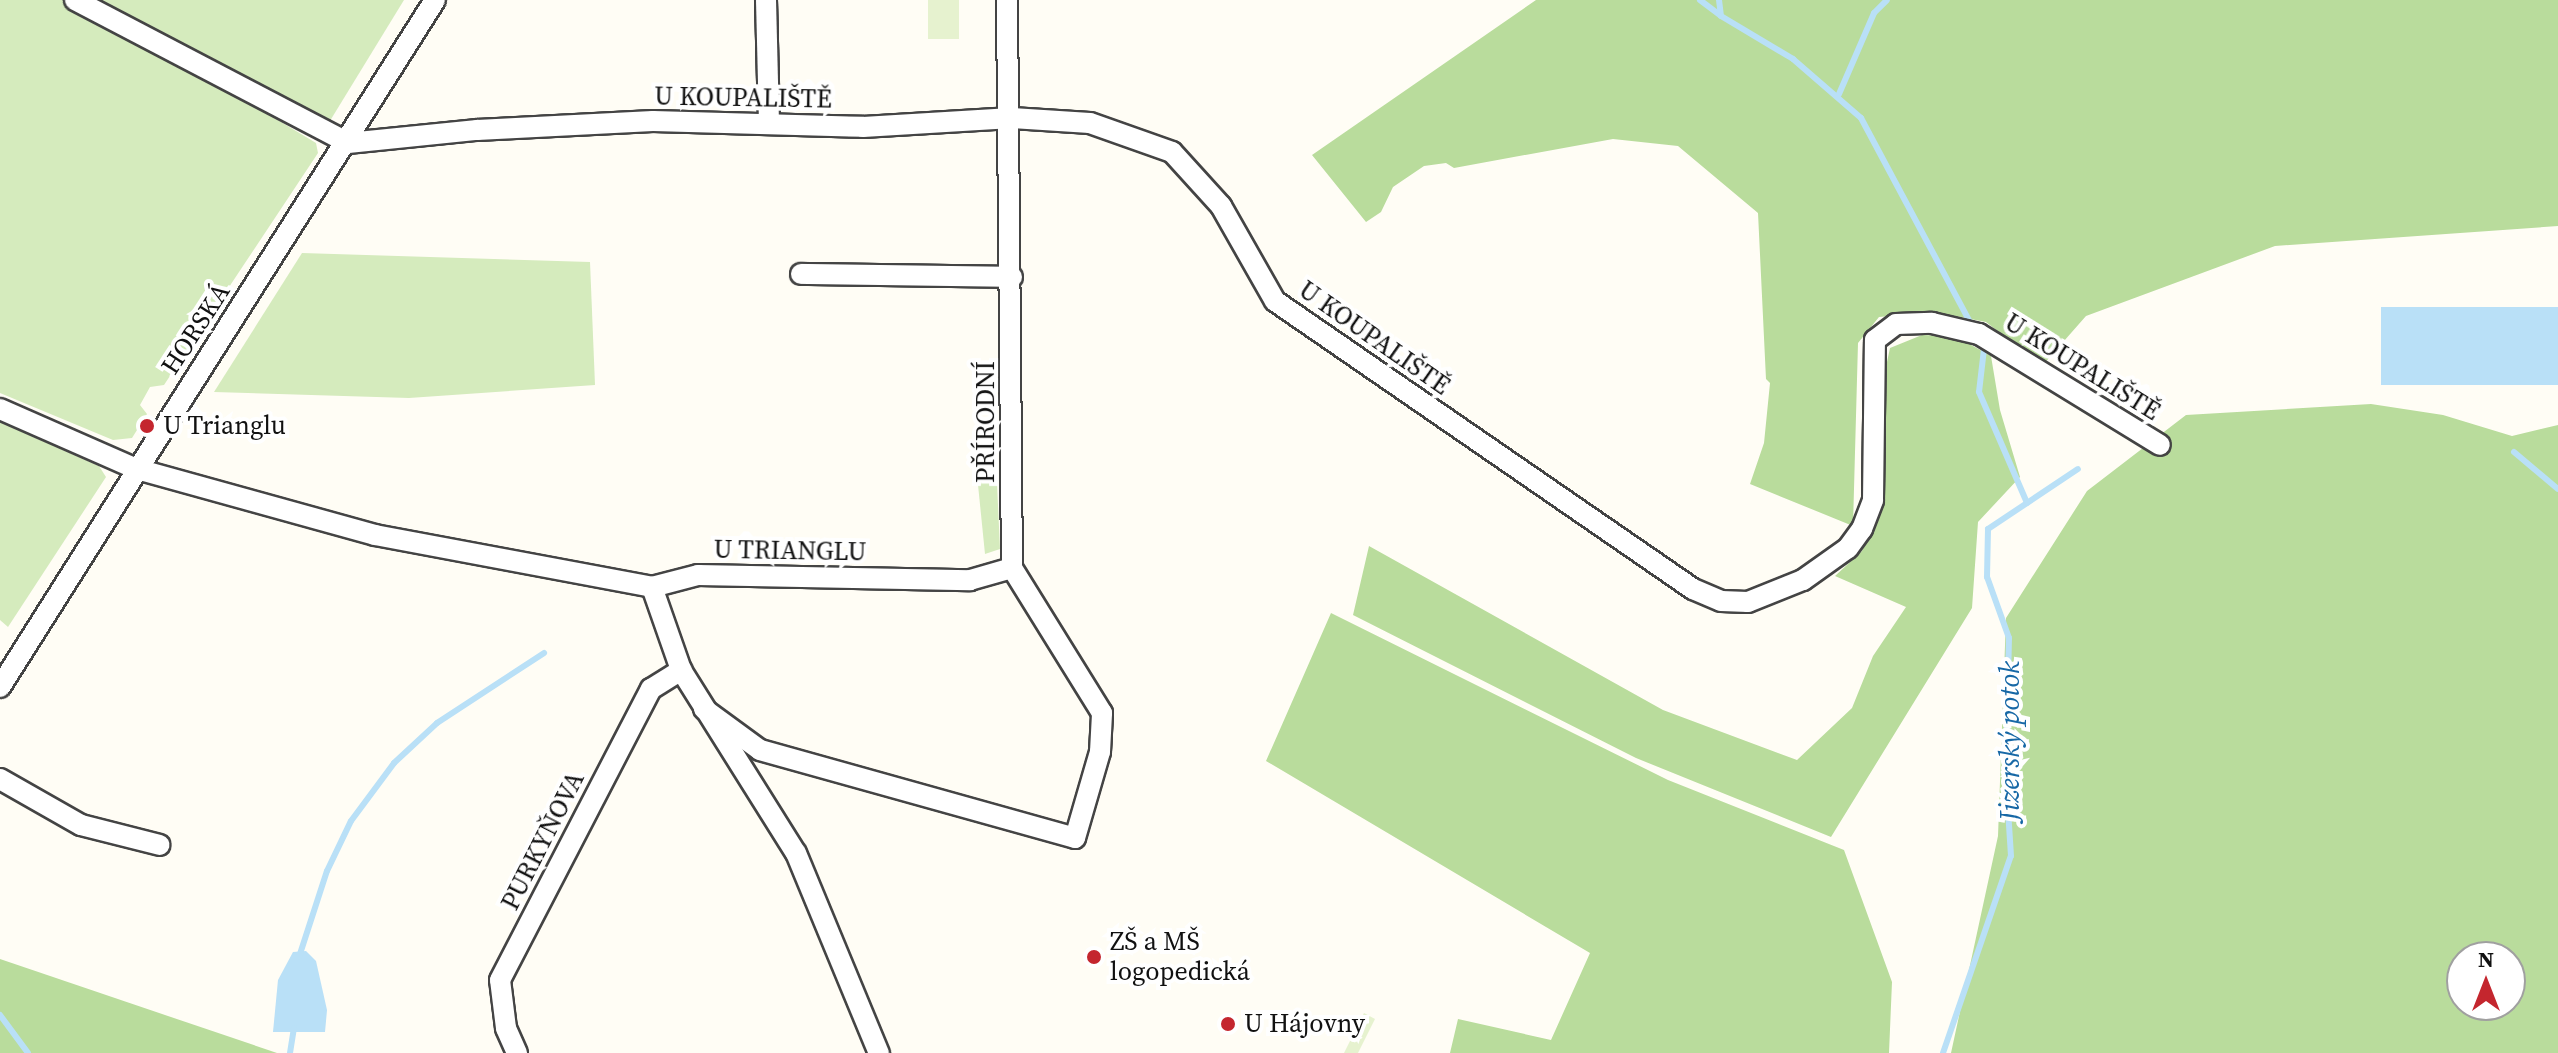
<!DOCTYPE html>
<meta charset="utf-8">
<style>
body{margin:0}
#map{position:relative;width:2558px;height:1053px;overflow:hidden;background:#fffdf5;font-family:"Source Serif 4",serif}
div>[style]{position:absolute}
.green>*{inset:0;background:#d5ebbd}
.forest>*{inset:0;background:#b9dc9c}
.pitch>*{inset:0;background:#e6f2cf;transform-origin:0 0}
.water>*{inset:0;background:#b9e0f7;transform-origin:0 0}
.stream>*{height:6px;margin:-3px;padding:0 3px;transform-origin:3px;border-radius:3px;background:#b9e0f7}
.roads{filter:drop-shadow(2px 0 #444) drop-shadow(-2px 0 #444) drop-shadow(0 2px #444) drop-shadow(0 -2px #444)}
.street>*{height:20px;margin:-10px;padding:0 10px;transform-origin:10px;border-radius:10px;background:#fff}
.dots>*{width:22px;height:22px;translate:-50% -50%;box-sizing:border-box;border:4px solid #fff;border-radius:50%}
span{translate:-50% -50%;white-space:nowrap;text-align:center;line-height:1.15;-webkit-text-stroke:8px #fff;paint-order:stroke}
.street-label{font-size:26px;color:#111}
.poi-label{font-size:26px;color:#111}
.left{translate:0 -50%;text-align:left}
.water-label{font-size:28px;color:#1768a6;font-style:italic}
.north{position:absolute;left:2446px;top:941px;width:80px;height:80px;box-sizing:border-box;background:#fff;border:2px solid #a0a0a0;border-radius:50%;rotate:0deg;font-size:22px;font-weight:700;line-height:32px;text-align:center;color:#111}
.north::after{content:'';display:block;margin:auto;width:28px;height:36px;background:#c4262e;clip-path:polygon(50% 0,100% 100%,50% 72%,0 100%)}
</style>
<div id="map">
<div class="green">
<div style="clip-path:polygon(0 0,78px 0,316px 143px,318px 153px,164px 385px,150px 387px,140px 405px,147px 414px,132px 438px,113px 440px,0 393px)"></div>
<div style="clip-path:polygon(94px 0,404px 0,325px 129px)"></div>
<div style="clip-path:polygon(302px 253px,590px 262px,595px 385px,409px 398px,214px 392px)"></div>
<div style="clip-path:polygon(0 422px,99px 466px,106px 477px,8px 627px,0 620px)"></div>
<div style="clip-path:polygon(975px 455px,996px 462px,1000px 549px,985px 554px)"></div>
</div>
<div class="forest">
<div style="clip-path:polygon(1536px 0,2558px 0,2558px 226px,2275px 246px,2086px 316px,2042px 366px,1986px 322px,1934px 312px,1879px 317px,1858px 343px,1853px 526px,1750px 484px,1764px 443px,1770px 383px,1766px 379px,1758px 213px,1678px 146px,1613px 139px,1454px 168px,1446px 163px,1424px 166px,1393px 187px,1381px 212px,1366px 222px,1312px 155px)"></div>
<div style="clip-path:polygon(1922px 335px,1955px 336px,1991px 356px,2000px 410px,2020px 477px,1978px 522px,1972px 608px,1831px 837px,1636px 758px,1353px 615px,1369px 546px,1663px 710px,1797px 760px,1852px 708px,1873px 656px,1906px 607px,1835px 576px,1862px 551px,1883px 504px,1884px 376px,1890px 348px)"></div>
<div style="clip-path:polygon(evenodd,2371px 404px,2443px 415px,2512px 436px,2558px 425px,2558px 1053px,1951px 1053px,1998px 836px,2006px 618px,2087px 491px,2186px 415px,2371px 404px,2462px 957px,2510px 957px,2510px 1005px,2462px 1005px,2462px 957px)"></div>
<div style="clip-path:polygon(1331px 613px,1668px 780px,1844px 850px,1892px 982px,1889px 1053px,1450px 1053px,1458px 1019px,1551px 1040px,1590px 953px,1266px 761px)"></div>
<div style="clip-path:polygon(0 959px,277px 1053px,0 1053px)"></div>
</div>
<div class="pitch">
<div style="left:928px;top:0;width:31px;height:39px"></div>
<div style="clip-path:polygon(1364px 1013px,1375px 1019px,1358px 1053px,1344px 1053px)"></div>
</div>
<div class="water">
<div style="left:2558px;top:307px;width:78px;height:177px;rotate:90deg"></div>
<div style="clip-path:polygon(306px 951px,316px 961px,327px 1010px,325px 1032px,273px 1032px,278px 980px,293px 952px)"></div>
</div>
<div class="stream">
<div style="left:1700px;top:0;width:25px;rotate:37deg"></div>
<div style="left:1719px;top:0;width:16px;rotate:83deg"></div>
<div style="left:1721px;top:16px;width:84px;rotate:30.8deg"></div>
<div style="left:1793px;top:59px;width:90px;rotate:40.9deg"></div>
<div style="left:1861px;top:118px;width:238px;rotate:61.9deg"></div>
<div style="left:1839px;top:94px;width:88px;rotate:-66.6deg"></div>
<div style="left:1874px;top:13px;width:18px;rotate:-45deg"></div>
<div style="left:1980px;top:342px;width:8px;rotate:60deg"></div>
<div style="left:1984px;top:349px;width:43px;rotate:96.6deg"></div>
<div style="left:1979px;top:392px;width:121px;rotate:66.6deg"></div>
<div style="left:2514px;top:452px;width:57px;rotate:40.1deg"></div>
<div style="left:299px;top:957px;width:90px;rotate:-72deg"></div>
<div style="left:327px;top:871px;width:55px;rotate:-64.4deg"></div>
<div style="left:351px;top:821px;width:72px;rotate:-53.4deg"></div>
<div style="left:394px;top:763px;width:59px;rotate:-42.9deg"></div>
<div style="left:437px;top:723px;width:128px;rotate:-33.2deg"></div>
<div style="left:0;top:1015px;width:47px;rotate:53.6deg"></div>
<div style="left:290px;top:1053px;width:25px;rotate:-81deg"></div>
<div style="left:1943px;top:1053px;width:208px;rotate:-71deg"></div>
<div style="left:2011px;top:856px;width:77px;rotate:-93.7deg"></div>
<div style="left:2006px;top:779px;width:141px;rotate:-88.8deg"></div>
<div style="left:2009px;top:638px;width:65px;rotate:-109.8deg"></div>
<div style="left:1987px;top:577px;width:48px;rotate:-88.8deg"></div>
<div style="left:1988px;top:529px;width:108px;rotate:-33.7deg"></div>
</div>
<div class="roads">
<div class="street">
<div style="left:75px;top:0;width:308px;rotate:27.6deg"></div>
<div style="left:766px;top:0;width:121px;rotate:88.6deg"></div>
<div style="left:1007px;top:0;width:568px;rotate:89.5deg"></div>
<div style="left:348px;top:143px;width:130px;rotate:-5.8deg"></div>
<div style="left:477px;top:130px;width:176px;rotate:-2.9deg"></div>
<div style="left:653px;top:121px;width:210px;rotate:1.6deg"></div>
<div style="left:863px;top:127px;width:149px;rotate:-3.5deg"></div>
<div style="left:1012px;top:118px;width:78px;rotate:3.7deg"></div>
<div style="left:1090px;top:123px;width:87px;rotate:19.5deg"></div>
<div style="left:1172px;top:152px;width:73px;rotate:47.8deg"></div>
<div style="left:1221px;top:206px;width:109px;rotate:60.4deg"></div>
<div style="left:1275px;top:301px;width:508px;rotate:34.57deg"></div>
<div style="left:1693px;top:589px;width:30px;rotate:23deg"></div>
<div style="left:1721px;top:601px;width:27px;rotate:2deg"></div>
<div style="left:1748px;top:602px;width:59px;rotate:-21.8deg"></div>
<div style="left:1803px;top:580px;width:55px;rotate:-35.4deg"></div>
<div style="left:1848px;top:548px;width:24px;rotate:-54deg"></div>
<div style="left:1862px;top:529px;width:31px;rotate:-69deg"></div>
<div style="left:1873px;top:500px;width:160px;rotate:-89.3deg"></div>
<div style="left:1875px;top:340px;width:26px;rotate:-37deg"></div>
<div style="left:1896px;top:324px;width:36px;rotate:-2deg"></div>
<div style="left:1932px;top:323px;width:48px;rotate:13.2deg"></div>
<div style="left:1979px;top:334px;width:212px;rotate:31.5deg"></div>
<div style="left:801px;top:274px;width:211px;rotate:0.8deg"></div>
<div style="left:0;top:409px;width:150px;rotate:23.7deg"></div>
<div style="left:137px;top:469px;width:247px;rotate:15.5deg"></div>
<div style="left:375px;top:535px;width:282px;rotate:10.6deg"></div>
<div style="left:652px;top:587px;width:48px;rotate:-14.6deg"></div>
<div style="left:698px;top:575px;width:272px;rotate:1.1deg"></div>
<div style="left:970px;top:580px;width:44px;rotate:-15.9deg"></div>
<div style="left:652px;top:587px;width:88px;rotate:70.7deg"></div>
<div style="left:681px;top:670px;width:216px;rotate:57.9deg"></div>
<div style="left:796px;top:853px;width:217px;rotate:67.5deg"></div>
<div style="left:0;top:687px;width:813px;rotate:-57.66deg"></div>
<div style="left:704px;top:709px;width:69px;rotate:36.2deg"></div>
<div style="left:760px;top:750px;width:327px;rotate:15.6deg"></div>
<div style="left:1075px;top:838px;width:90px;rotate:-73.8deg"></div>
<div style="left:1100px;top:752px;width:39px;rotate:-87deg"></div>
<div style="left:1102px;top:713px;width:171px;rotate:-121.8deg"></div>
<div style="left:0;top:779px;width:93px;rotate:29.6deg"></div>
<div style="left:81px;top:825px;width:81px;rotate:14.2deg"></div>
<div style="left:517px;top:1053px;width:27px;rotate:-114deg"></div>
<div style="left:506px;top:1028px;width:48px;rotate:-97.1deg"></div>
<div style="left:500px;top:980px;width:328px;rotate:-62.6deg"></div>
<div style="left:651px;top:689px;width:36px;rotate:-32deg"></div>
</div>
</div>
<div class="dots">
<div style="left:147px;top:426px;background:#c4262e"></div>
<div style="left:1094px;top:957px;background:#c4262e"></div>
<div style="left:1228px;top:1024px;background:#c4262e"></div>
</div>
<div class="street-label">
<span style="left:743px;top:98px;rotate:1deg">U KOUPALIŠTĚ</span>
<span style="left:196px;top:329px;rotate:-57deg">HORSKÁ</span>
<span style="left:1374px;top:338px;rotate:35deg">U KOUPALIŠTĚ</span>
<span style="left:2082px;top:367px;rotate:32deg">U KOUPALIŠTĚ</span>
<span style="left:986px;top:422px;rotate:-90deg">PŘÍRODNÍ</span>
<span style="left:790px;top:551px;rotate:1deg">U TRIANGLU</span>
<span style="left:543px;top:841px;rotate:-63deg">PURKYŇOVA</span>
</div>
<div class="poi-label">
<span class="left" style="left:163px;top:426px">U Trianglu</span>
<span class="left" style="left:1110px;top:957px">ZŠ a MŠ<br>logopedická</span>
<span class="left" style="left:1244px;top:1024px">U Hájovny</span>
</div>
<div class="water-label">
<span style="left:2009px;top:741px;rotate:-90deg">Jizerský potok</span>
</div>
<div class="north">N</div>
</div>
